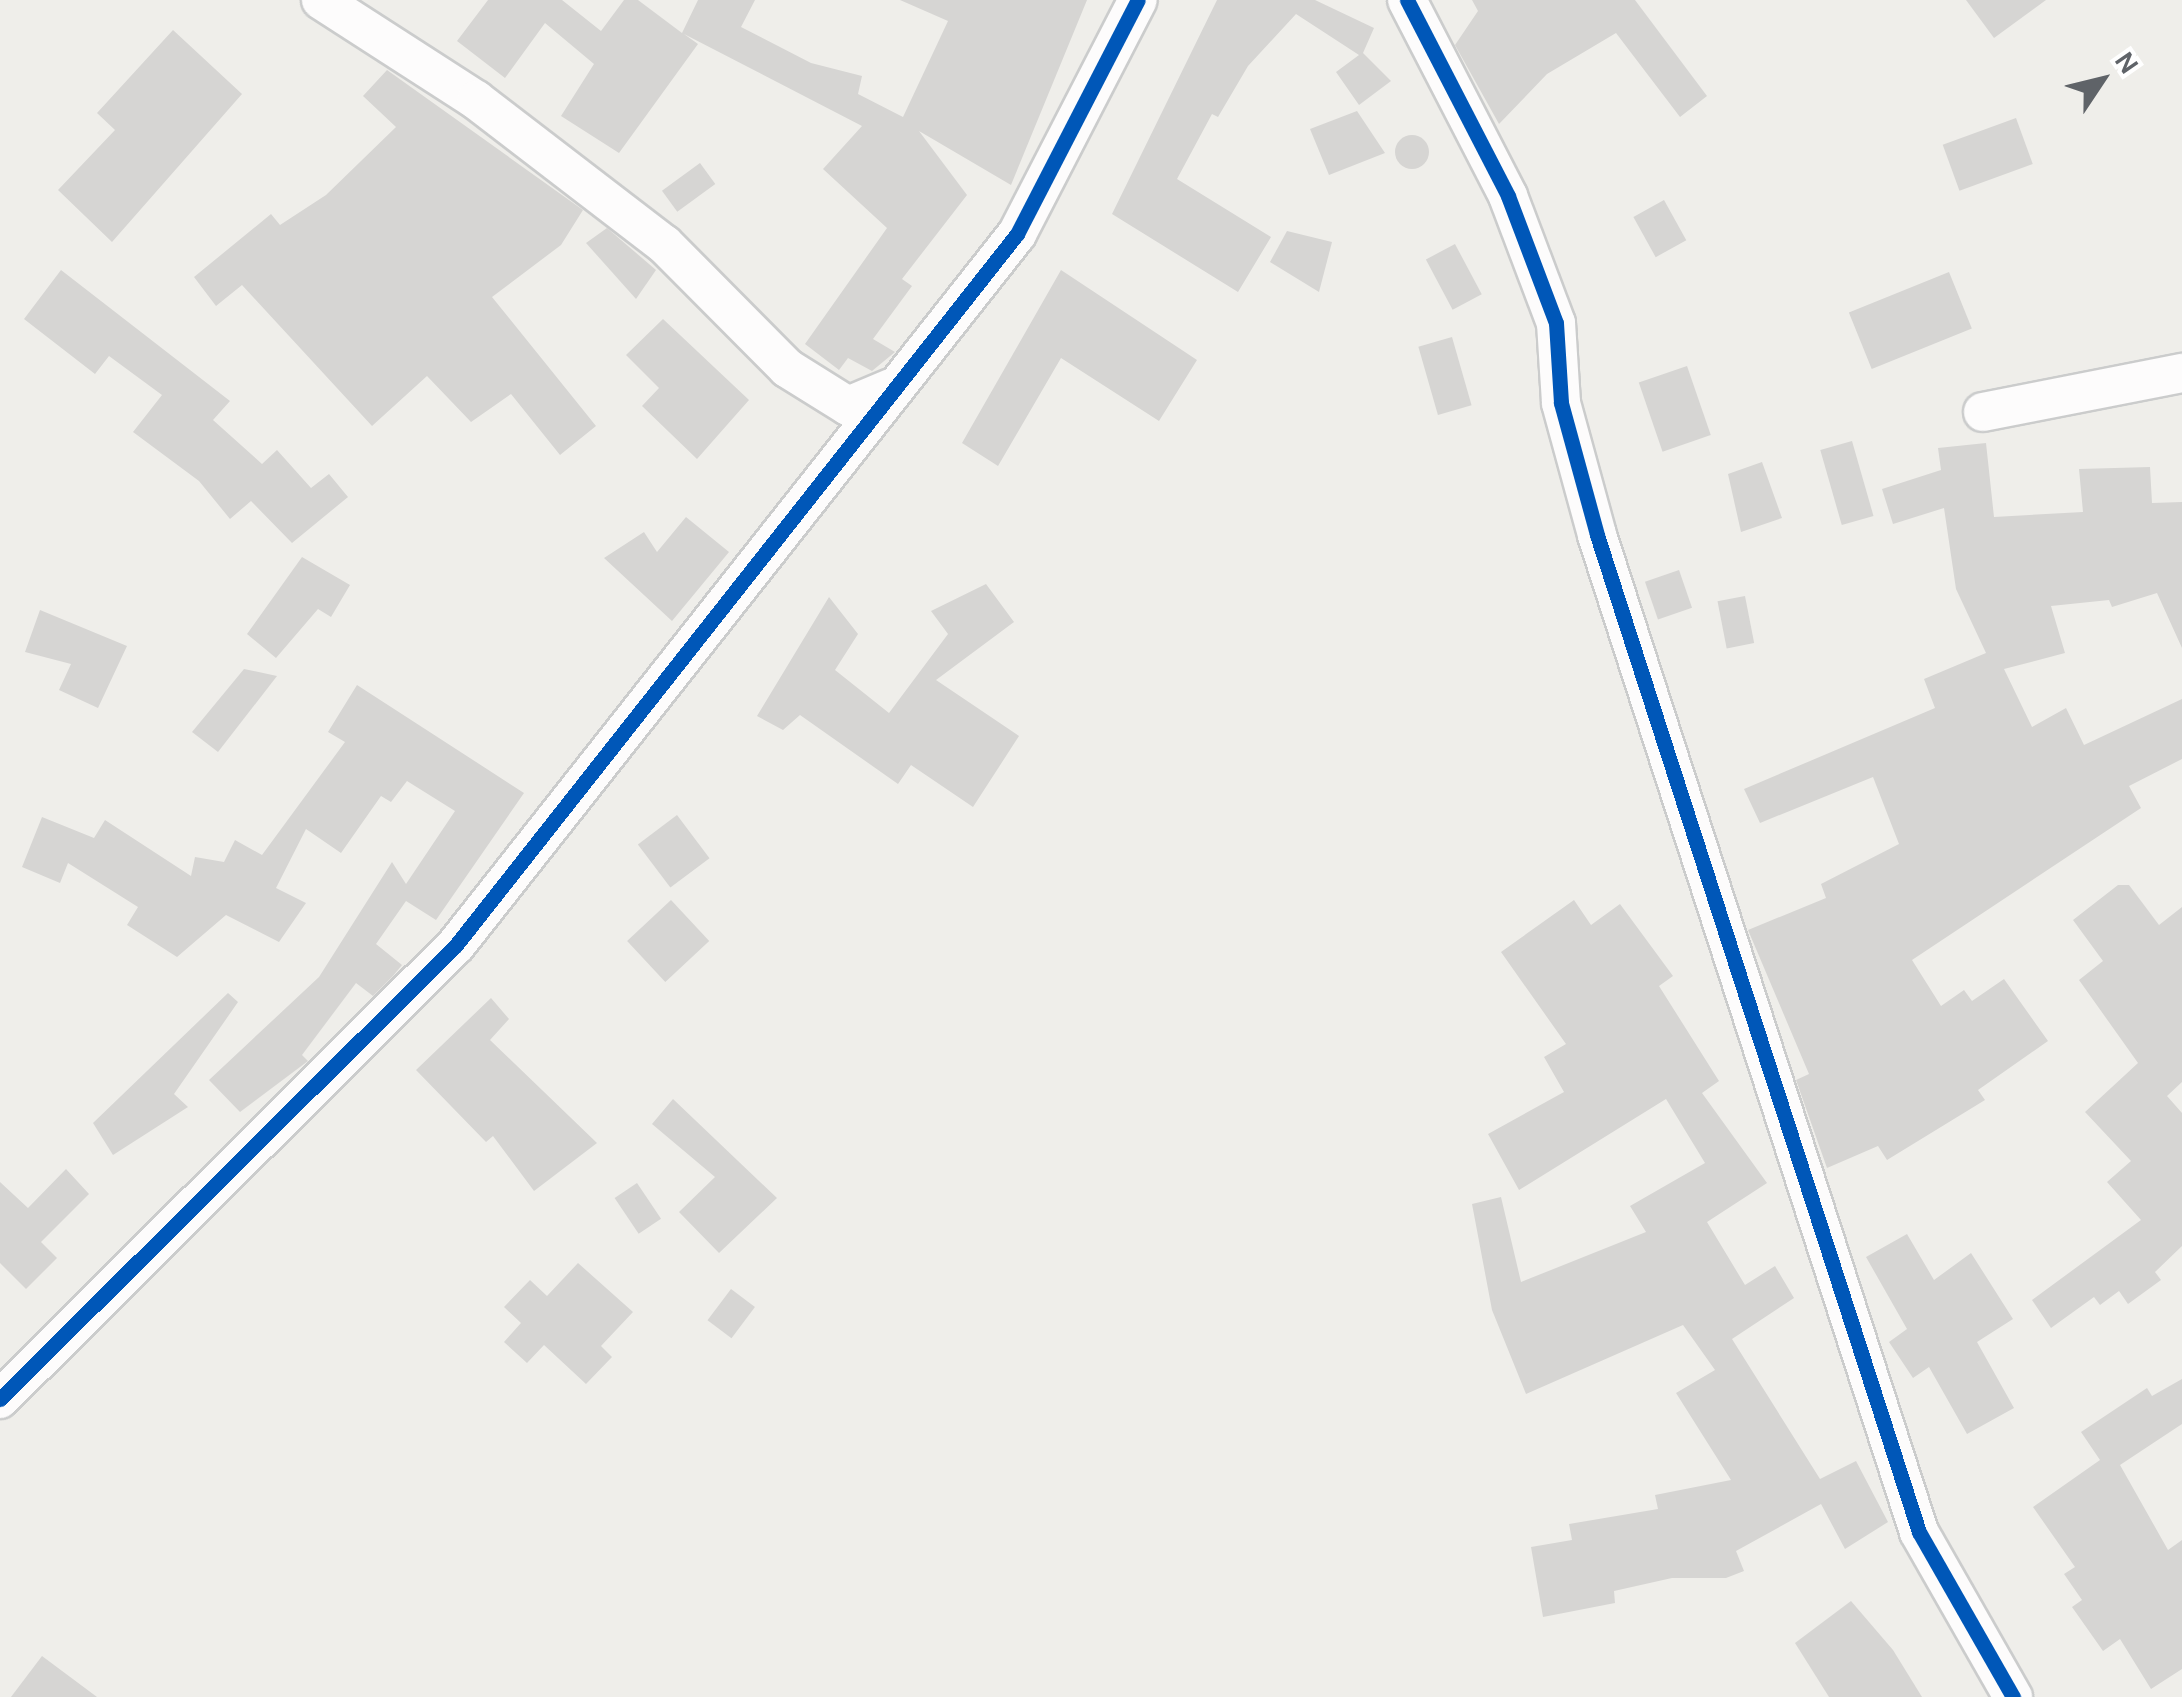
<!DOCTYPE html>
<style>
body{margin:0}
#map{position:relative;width:2182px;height:1697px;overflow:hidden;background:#efeeea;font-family:Karla,sans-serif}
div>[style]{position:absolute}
.building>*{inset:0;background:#d6d5d3;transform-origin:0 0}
.round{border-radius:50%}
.roads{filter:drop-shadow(2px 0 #cbcccc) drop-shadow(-2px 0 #cbcccc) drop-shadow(0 2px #cbcccc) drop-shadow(0 -2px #cbcccc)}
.minor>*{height:38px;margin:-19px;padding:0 19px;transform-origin:19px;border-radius:19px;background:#fdfcfc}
.cycleway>*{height:15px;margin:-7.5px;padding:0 7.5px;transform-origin:7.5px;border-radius:7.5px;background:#0057b8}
span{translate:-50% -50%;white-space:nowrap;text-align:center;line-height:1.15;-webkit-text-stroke:8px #fff;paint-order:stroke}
.north{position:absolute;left:2052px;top:30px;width:100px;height:100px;-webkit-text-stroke:8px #fff;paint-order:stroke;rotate:55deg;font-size:28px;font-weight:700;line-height:40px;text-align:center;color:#5f6368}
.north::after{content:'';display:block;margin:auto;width:35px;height:45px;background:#5f6368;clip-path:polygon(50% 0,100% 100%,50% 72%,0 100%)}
</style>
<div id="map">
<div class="building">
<div style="clip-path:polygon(488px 0,562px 0,601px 31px,624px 0,638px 0,682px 33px,698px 0,755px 0,741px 27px,811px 63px,862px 76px,858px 94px,903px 117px,948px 21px,900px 0,1087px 0,1011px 185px,919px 131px,967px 195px,902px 279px,912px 286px,873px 339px,895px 352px,872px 371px,848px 358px,839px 370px,805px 344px,887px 228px,823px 169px,862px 126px,684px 34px,698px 44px,619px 153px,561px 116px,594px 64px,545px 23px,505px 78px,457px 41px)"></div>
<div style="clip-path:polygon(1217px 0,1315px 0,1374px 28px,1363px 53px,1391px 81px,1359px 105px,1336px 72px,1359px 55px,1296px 14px,1248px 66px,1218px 117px,1212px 114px,1177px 179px,1271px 237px,1238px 292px,1112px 214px)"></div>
<div style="clip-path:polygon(1472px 0,1635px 0,1707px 96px,1680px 117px,1616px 33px,1547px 74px,1499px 124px,1455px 45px,1478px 11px)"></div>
<div style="clip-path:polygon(1966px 0,2046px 0,1994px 38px)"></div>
<div style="clip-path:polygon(173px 30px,242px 94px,112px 242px,58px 190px,115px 130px,97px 113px)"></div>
<div style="clip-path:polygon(387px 70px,583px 210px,561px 245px,492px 297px,596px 426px,560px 455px,511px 394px,471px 422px,427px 376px,372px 426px,242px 285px,216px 306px,194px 277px,271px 214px,280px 225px,326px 195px,396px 127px,363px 96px)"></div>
<div style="clip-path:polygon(1357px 111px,1385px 153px,1329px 175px,1310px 129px)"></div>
<div style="left:2016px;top:118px;width:49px;height:78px;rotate:70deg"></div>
<div class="round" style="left:1395px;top:135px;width:34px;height:34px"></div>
<div style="left:700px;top:163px;width:26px;height:47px;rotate:54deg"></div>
<div style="left:1664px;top:200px;width:46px;height:35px;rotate:61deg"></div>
<div style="clip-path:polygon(607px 228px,656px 270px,636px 299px,586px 243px)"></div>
<div style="clip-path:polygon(1287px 231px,1332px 242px,1319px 292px,1270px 262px)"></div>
<div style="left:1455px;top:244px;width:57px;height:33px;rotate:62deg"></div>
<div style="clip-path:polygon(61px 270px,230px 401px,213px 420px,262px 464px,277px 450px,311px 488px,329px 474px,348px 497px,292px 543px,251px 501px,230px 519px,199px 481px,133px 432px,162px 395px,109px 356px,95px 374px,24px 319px)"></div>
<div style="clip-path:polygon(1061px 270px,1197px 360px,1159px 421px,1061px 358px,998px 466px,962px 443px)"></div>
<div style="left:1949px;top:272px;width:61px;height:108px;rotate:68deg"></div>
<div style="clip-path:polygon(663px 319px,749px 400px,697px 459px,642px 406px,659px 388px,626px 355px)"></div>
<div style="left:1452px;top:337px;width:71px;height:35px;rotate:74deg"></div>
<div style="left:1687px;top:366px;width:73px;height:51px;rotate:71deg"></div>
<div style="left:1852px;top:441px;width:78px;height:33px;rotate:74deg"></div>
<div style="clip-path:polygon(1986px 443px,1994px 517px,2083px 512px,2079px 469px,2150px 467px,2152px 503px,2182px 502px,2182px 648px,2157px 593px,2112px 607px,2109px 600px,2051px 606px,2065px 653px,2004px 669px,2032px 727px,2066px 708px,2084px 745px,2182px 699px,2182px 759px,2129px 786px,2141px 808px,1912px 960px,1941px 1006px,1964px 990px,1972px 1001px,2004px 979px,2048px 1041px,1978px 1090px,1985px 1100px,1887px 1160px,1878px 1146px,1827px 1168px,1796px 1080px,1809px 1074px,1748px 930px,1826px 898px,1821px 884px,1899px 844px,1873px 777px,1760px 823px,1744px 789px,1935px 708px,1924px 679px,1986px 653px,1956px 589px,1944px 508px,1893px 524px,1882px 489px,1941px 470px,1938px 448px)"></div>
<div style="clip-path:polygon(1762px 462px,1782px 518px,1741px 532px,1728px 474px)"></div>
<div style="clip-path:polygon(686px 517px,729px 552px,672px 621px,604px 558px,644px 532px,657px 552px)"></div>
<div style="clip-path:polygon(302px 557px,350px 585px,331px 617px,318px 609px,276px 658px,247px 634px)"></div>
<div style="left:1679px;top:570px;width:40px;height:36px;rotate:71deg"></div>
<div style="clip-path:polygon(986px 584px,1014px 622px,936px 680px,1019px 736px,973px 807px,911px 765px,898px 784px,800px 715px,783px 730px,757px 716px,829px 597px,858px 634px,835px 670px,889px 713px,948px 634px,931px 611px)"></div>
<div style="left:1745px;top:596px;width:48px;height:28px;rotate:79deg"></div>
<div style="clip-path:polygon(40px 610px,127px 646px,98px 708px,59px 690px,71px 664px,25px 652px)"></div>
<div style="clip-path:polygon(244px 669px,277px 676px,218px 752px,192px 732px)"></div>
<div style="clip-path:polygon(357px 685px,524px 793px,436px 920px,406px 901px,376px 944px,402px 965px,393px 976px,373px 996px,356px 983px,302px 1055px,308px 1061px,240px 1112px,209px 1080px,319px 977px,392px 862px,406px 884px,455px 811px,407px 781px,391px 802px,381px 796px,341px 853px,306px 829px,276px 888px,306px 903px,279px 942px,226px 915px,177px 957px,127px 925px,138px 907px,68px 863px,60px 883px,22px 867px,42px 817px,94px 838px,105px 820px,191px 876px,195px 857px,224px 862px,235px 840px,262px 855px,345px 742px,328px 732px)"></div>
<div style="left:677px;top:815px;width:54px;height:49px;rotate:53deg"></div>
<div style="clip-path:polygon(2118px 885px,2129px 885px,2159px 925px,2182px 907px,2182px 1082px,2167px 1096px,2182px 1113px,2182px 1246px,2155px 1272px,2161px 1280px,2128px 1304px,2119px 1291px,2100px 1305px,2094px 1297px,2051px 1328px,2032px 1300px,2141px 1220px,2107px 1182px,2131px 1161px,2085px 1112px,2138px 1063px,2079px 980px,2103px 961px,2073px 920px)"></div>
<div style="left:671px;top:900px;width:56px;height:60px;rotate:47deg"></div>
<div style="clip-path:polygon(1574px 900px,1591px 925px,1620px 904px,1673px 976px,1659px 986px,1719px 1081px,1702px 1093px,1767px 1183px,1707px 1222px,1745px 1285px,1775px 1266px,1794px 1298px,1732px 1339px,1820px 1479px,1856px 1461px,1888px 1522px,1845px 1549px,1821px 1504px,1736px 1551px,1744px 1571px,1726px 1578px,1672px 1578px,1614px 1591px,1615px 1603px,1543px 1617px,1531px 1547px,1572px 1540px,1569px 1524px,1658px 1509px,1655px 1495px,1731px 1480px,1676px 1393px,1715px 1370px,1683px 1325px,1526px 1394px,1492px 1310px,1472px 1204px,1501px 1197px,1521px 1282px,1646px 1232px,1630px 1206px,1705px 1163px,1666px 1099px,1519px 1190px,1488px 1134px,1564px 1092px,1544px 1057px,1566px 1044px,1501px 952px)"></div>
<div style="clip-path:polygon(228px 993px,238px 1002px,174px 1094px,188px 1107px,113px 1155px,93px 1123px)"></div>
<div style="clip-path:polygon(491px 998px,509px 1019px,490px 1040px,597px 1143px,534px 1191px,493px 1136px,486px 1142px,416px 1070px)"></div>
<div style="clip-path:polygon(673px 1099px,777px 1198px,719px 1253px,679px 1212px,715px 1177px,652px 1124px)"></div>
<div style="clip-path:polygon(66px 1169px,89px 1194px,41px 1242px,57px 1258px,26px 1289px,0 1263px,0 1182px,28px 1208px)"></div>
<div style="left:637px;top:1183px;width:43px;height:27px;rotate:56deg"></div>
<div style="clip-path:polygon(1907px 1234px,1934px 1280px,1971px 1253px,2013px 1319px,1977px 1342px,2014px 1408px,1967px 1434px,1929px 1367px,1913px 1378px,1889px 1342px,1907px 1329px,1866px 1257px)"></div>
<div style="clip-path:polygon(578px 1263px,633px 1312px,601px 1346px,612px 1357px,586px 1384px,544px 1345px,527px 1363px,504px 1342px,521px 1323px,504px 1307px,530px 1280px,547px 1296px)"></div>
<div style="left:731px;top:1289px;width:30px;height:39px;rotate:37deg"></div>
<div style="clip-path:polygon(2182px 1379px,2182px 1424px,2120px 1465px,2168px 1550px,2182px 1540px,2182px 1669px,2151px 1689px,2120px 1639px,2103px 1651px,2072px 1607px,2082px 1600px,2064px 1574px,2075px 1567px,2033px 1507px,2100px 1460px,2081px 1432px,2147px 1388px,2152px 1396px)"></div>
<div style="clip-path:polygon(1851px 1601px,1893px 1650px,1922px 1697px,1829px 1697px,1795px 1643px)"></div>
<div style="clip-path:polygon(42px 1656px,97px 1697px,11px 1697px)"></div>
</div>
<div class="roads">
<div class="minor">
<div style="left:321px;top:0;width:184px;rotate:32.8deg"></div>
<div style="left:476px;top:100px;width:237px;rotate:37.5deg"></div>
<div style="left:664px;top:244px;width:175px;rotate:45.2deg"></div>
<div style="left:787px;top:368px;width:72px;rotate:31.9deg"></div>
<div style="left:848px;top:406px;width:47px;rotate:-22.7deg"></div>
<div style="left:1407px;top:0;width:220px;rotate:62.7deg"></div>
<div style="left:1508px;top:196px;width:136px;rotate:69.3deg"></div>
<div style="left:1556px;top:323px;width:80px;rotate:86.4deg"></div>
<div style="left:1561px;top:403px;width:137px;rotate:74.7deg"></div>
<div style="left:1597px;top:535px;width:1048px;rotate:72.1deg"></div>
<div style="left:1919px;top:1532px;width:190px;rotate:60.3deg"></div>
<div style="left:1983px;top:412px;width:203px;rotate:-11.1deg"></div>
<div style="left:0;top:1399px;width:643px;rotate:-44.87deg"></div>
<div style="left:456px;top:945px;width:906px;rotate:-51.73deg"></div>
<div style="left:1017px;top:234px;width:263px;rotate:-62.7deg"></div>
</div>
</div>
<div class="cycleway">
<div style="left:1407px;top:0;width:220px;rotate:62.7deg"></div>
<div style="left:1508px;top:196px;width:136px;rotate:69.3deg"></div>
<div style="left:1556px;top:323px;width:80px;rotate:86.4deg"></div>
<div style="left:1561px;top:403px;width:137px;rotate:74.7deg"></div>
<div style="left:1597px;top:535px;width:1048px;rotate:72.1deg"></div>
<div style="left:1919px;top:1532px;width:190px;rotate:60.3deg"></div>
<div style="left:0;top:1399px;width:643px;rotate:-44.87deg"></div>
<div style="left:456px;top:945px;width:906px;rotate:-51.73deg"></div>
<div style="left:1017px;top:234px;width:263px;rotate:-62.7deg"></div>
</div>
<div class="north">N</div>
</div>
